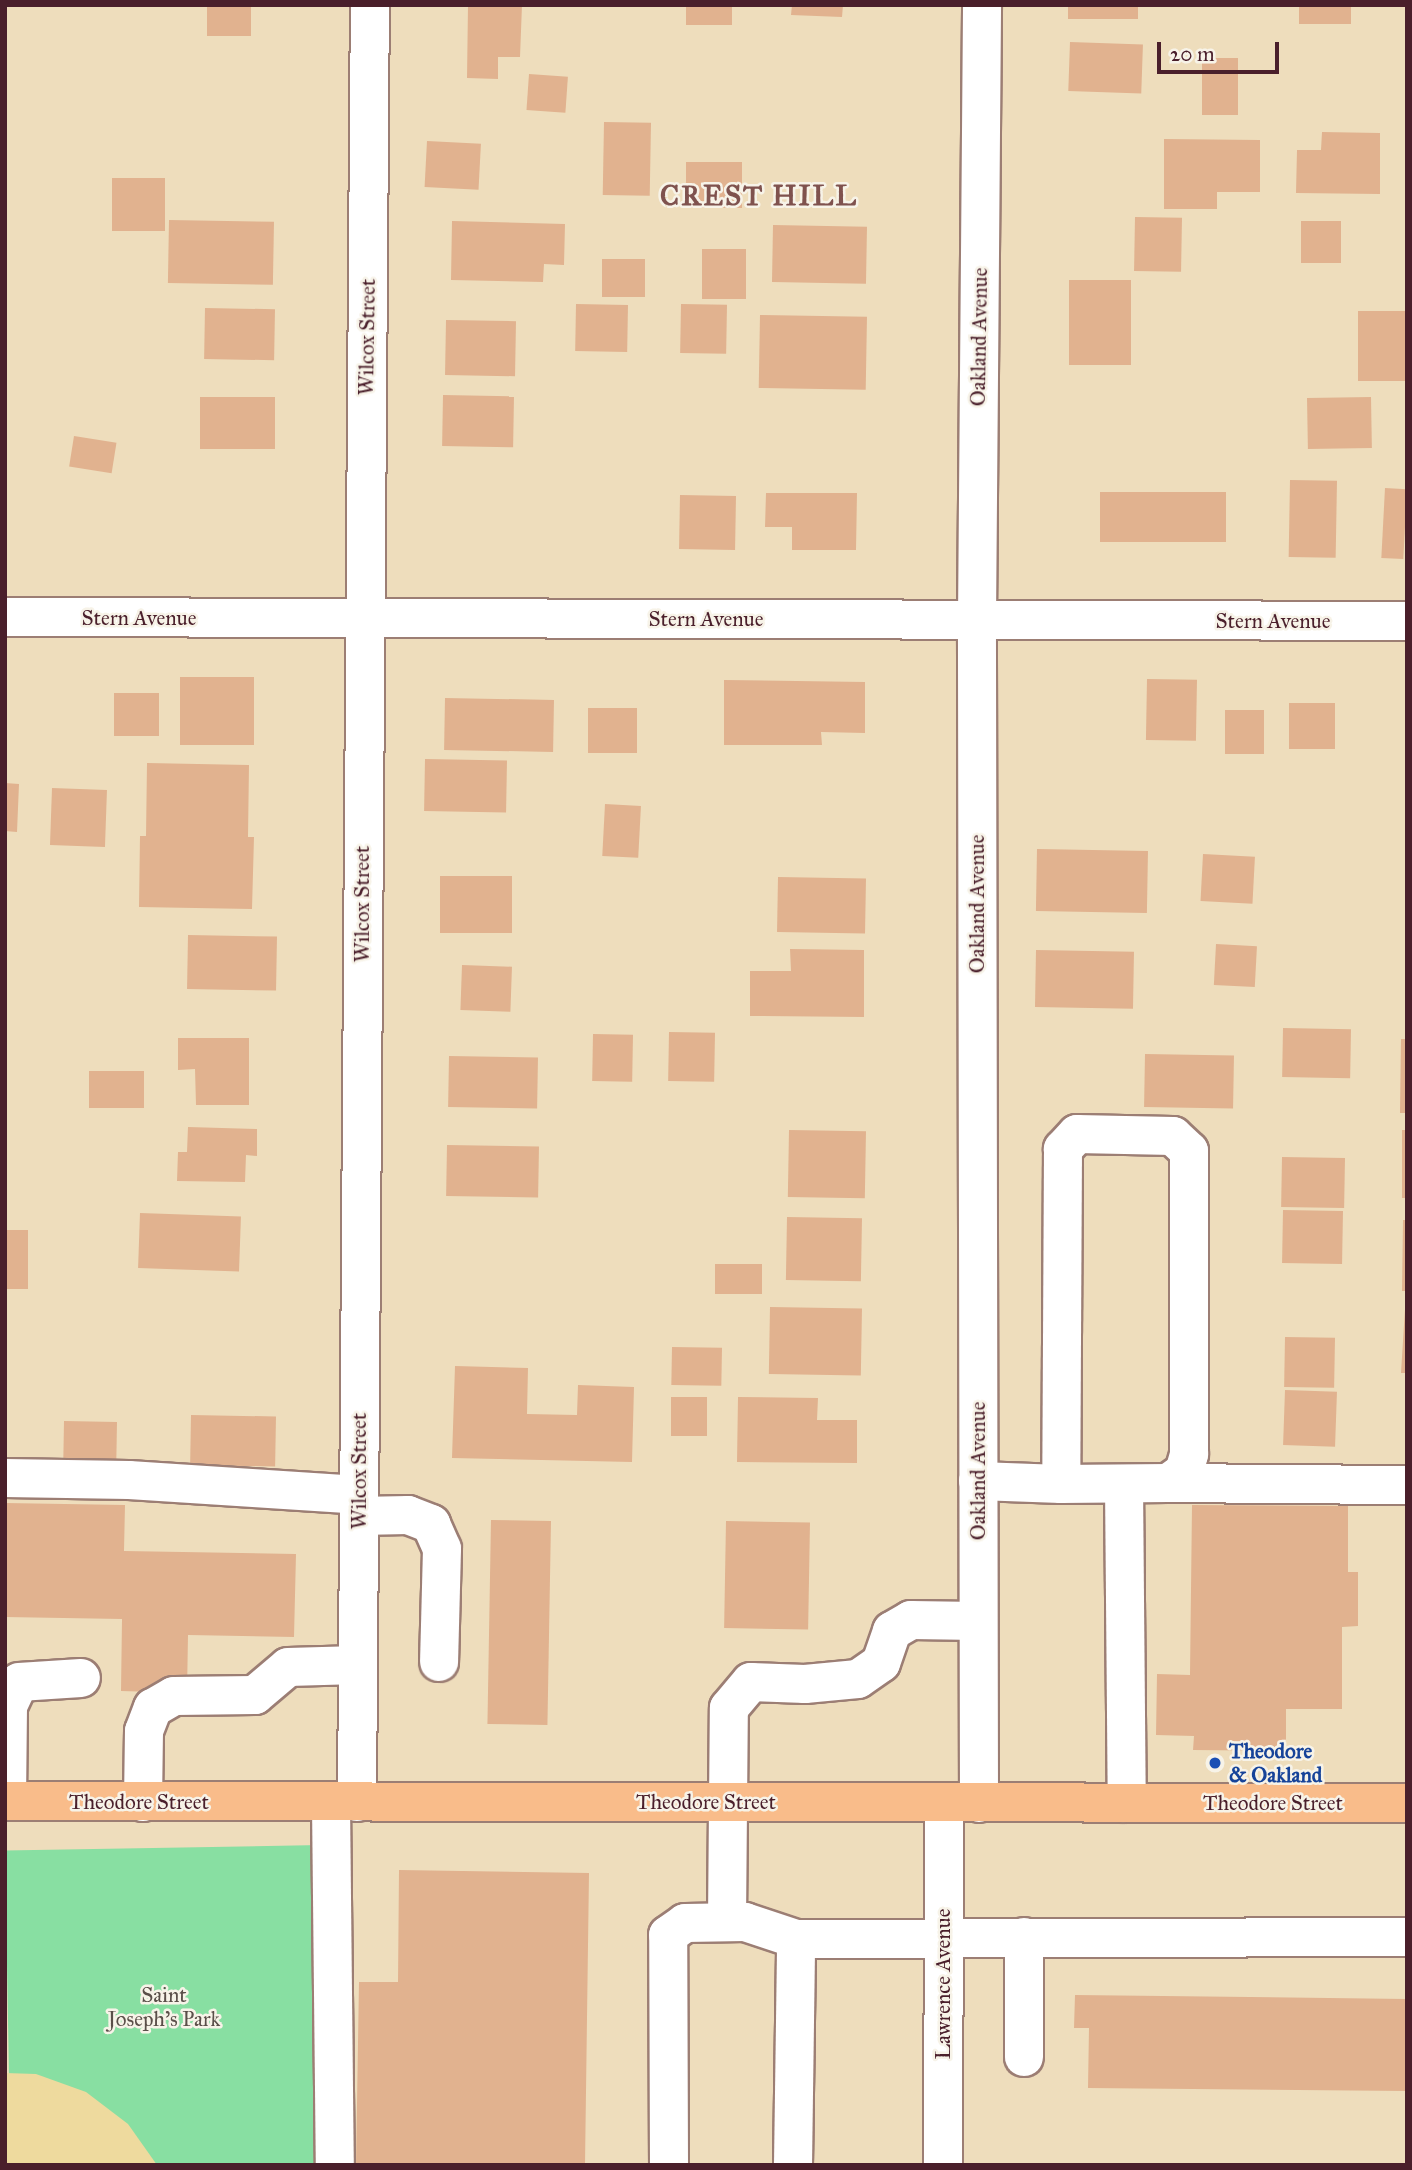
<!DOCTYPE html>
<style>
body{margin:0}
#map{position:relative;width:1412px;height:2170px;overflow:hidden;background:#eeddbc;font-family:"IM FELL Great Primer",serif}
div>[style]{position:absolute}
.green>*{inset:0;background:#88dfa2;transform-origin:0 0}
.sand>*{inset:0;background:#eeda9e}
.building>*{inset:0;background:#e1b28f;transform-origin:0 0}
.roads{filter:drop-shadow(2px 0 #9c7e74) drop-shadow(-2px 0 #9c7e74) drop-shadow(0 2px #9c7e74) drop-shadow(0 -2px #9c7e74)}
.minor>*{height:38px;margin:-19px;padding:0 19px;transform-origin:19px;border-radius:19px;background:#fff}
.major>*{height:38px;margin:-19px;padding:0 19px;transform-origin:19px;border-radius:19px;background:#f9bc8a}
.dots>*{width:19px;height:19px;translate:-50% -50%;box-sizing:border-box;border:4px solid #f7f3e8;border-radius:50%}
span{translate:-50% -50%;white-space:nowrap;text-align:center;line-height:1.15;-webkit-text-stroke:5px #f7f3e8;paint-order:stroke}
.street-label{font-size:21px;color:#4a1f2b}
.transit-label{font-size:21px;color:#164399;font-weight:700}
.left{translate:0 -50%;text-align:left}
.park-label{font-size:21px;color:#5a4f49}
.district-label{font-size:28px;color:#7f524e;font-weight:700;letter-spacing:2px}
.frame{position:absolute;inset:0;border:7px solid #4a1f2b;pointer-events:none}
.scale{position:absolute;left:1157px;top:42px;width:122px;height:32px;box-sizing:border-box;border:4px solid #4a1f2b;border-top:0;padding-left:9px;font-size:21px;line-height:24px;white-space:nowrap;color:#4a1f2b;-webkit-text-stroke:5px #f7f3e8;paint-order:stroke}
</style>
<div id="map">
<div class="green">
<div style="left:321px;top:1845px;width:320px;height:316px;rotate:89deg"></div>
</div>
<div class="sand">
<div style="clip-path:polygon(5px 2073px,36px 2074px,86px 2092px,128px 2124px,157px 2165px,5px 2165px)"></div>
</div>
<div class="building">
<div style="left:207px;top:5px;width:44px;height:31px"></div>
<div style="clip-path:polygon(468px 5px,522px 5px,520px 57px,498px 57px,498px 79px,467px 78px)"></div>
<div style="left:686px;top:5px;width:46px;height:20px"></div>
<div style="clip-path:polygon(792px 5px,843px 5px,842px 17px,791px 15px)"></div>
<div style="left:1068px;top:5px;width:70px;height:14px"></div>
<div style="left:1299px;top:5px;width:52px;height:19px"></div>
<div style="left:1070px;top:42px;width:73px;height:49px;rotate:2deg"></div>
<div style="left:1202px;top:58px;width:36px;height:57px"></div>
<div style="left:529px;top:74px;width:39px;height:36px;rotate:4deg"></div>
<div style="left:604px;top:122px;width:47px;height:73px;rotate:1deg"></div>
<div style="clip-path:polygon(1322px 132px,1380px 133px,1380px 194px,1296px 193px,1297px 150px,1321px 150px)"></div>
<div style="clip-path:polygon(1164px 139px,1260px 140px,1260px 192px,1217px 192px,1217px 209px,1164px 209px)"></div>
<div style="left:427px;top:141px;width:54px;height:46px;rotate:3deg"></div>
<div style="left:686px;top:162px;width:56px;height:46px"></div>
<div style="left:112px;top:178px;width:53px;height:53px"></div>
<div style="left:1135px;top:217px;width:47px;height:54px;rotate:1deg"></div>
<div style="left:169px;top:220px;width:105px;height:63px;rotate:1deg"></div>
<div style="clip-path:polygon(452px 221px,565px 224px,564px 265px,544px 264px,543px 282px,451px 280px)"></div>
<div style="left:1301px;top:221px;width:40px;height:42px"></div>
<div style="left:773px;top:225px;width:94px;height:57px;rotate:1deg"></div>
<div style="left:746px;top:249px;width:50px;height:44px;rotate:90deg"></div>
<div style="left:602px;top:259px;width:43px;height:38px"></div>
<div style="left:1069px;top:280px;width:62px;height:85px"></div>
<div style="left:576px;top:304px;width:52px;height:47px;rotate:1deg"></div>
<div style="left:681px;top:304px;width:46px;height:49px;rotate:1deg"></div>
<div style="left:205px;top:308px;width:70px;height:51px;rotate:1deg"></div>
<div style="left:1358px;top:311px;width:49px;height:70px"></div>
<div style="left:760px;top:315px;width:107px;height:73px;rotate:1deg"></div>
<div style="left:446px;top:320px;width:70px;height:55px;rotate:1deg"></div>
<div style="left:443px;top:395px;width:71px;height:51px;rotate:1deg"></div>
<div style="left:200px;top:397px;width:75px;height:52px"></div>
<div style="left:1371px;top:397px;width:51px;height:64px;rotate:89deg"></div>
<div style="left:74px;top:436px;width:43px;height:31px;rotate:9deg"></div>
<div style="left:1290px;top:480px;width:47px;height:77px;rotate:1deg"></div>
<div style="left:1385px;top:488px;width:22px;height:70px;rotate:3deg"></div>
<div style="left:1100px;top:492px;width:126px;height:50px"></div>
<div style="clip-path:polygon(766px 493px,857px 493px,856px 550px,792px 550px,792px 527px,765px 527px)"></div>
<div style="left:680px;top:495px;width:56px;height:54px;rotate:1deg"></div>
<div style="left:180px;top:677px;width:74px;height:68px"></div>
<div style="left:1147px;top:679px;width:50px;height:61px;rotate:1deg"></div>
<div style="clip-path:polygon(724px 680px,865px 682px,865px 733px,821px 732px,822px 745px,724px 745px)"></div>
<div style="left:114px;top:693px;width:45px;height:43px"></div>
<div style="left:445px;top:698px;width:109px;height:52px;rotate:1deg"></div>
<div style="left:1289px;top:703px;width:46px;height:46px"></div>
<div style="left:588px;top:708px;width:49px;height:45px"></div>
<div style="left:1225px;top:710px;width:39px;height:44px"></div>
<div style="left:425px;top:759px;width:82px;height:52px;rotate:1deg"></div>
<div style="clip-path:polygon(147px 763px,249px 765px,248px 837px,254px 837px,252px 909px,139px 907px,140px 836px,146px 836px)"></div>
<div style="clip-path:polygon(5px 783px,19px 784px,17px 832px,5px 831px)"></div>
<div style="left:52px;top:788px;width:55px;height:57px;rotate:2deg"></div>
<div style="left:605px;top:804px;width:36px;height:52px;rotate:3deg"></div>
<div style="left:1037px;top:849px;width:111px;height:62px;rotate:1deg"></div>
<div style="left:1203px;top:854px;width:52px;height:47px;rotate:3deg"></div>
<div style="left:440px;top:876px;width:72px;height:57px"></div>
<div style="left:778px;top:877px;width:88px;height:55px;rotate:1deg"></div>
<div style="left:188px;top:935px;width:89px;height:54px;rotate:1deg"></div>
<div style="left:1216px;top:944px;width:41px;height:41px;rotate:3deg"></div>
<div style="clip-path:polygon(790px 949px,864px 950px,864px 1017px,750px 1016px,750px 971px,791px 971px)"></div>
<div style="left:1036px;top:950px;width:98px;height:57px;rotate:1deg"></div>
<div style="left:462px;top:965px;width:50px;height:45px;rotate:2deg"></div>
<div style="left:1283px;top:1028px;width:68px;height:49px;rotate:1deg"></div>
<div style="left:669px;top:1032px;width:46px;height:49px;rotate:1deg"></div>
<div style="left:593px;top:1034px;width:40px;height:47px;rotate:1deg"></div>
<div style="clip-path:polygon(178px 1038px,249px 1038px,249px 1105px,196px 1105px,195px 1069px,178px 1070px)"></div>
<div style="clip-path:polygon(1401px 1039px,1407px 1039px,1407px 1113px,1400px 1113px)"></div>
<div style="left:1145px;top:1054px;width:89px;height:53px;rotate:1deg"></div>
<div style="left:449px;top:1056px;width:89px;height:51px;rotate:1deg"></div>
<div style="left:89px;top:1071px;width:55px;height:37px"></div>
<div style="clip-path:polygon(188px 1127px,257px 1129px,257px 1156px,246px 1155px,245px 1182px,177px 1181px,178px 1152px,187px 1152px)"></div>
<div style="left:789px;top:1130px;width:77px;height:67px;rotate:1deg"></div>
<div style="left:1402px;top:1130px;width:5px;height:68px"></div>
<div style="left:447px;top:1145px;width:92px;height:51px;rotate:1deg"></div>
<div style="left:1282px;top:1157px;width:63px;height:50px;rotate:1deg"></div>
<div style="left:1283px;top:1210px;width:60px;height:53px;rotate:1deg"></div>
<div style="left:140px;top:1213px;width:101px;height:55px;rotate:2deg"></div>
<div style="left:787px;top:1217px;width:75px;height:63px;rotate:1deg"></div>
<div style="clip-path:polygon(1403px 1220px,1407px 1220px,1407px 1291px,1402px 1291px)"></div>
<div style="left:5px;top:1230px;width:23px;height:59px"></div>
<div style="left:715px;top:1264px;width:47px;height:30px"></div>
<div style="left:770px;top:1307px;width:92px;height:67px;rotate:1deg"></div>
<div style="clip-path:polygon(1405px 1309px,1407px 1310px,1407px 1373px,1401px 1373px)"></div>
<div style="left:1285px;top:1337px;width:50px;height:50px;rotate:1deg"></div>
<div style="left:672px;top:1347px;width:50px;height:38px;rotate:1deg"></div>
<div style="clip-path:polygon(455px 1366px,528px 1368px,527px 1414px,577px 1415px,578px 1385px,634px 1387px,632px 1462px,452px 1458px)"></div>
<div style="left:1285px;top:1390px;width:52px;height:55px;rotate:2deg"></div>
<div style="left:671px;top:1397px;width:36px;height:39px"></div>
<div style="clip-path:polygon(738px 1397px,818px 1398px,817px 1420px,857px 1420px,857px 1463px,737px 1462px)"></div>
<div style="left:191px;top:1415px;width:85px;height:50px;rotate:1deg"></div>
<div style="left:64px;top:1421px;width:53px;height:44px;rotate:1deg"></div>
<div style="clip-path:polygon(5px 1503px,125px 1505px,124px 1551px,296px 1554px,294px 1637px,188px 1635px,187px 1693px,121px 1691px,122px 1619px,5px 1617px)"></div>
<div style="clip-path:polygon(1192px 1505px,1348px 1506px,1348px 1572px,1358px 1572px,1358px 1626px,1342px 1627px,1342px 1709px,1286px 1709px,1286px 1751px,1193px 1750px,1194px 1736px,1156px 1735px,1157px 1674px,1190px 1675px)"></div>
<div style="left:491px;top:1520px;width:60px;height:204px;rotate:1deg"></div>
<div style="left:726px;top:1521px;width:84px;height:107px;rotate:1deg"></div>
<div style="clip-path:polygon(399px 1870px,589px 1873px,585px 2165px,356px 2165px,359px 1982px,398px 1982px)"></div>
<div style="clip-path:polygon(1075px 1995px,1407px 1999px,1407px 2091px,1088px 2088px,1089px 2028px,1074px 2028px)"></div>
</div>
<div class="roads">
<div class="minor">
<div style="left:5px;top:617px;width:1402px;rotate:0.16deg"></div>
<div style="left:5px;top:1478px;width:124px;rotate:0.9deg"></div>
<div style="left:129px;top:1480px;width:230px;rotate:3.7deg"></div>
<div style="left:978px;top:1481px;width:83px;rotate:2.1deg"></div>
<div style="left:1061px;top:1484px;width:107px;rotate:-0.5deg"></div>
<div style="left:1168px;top:1483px;width:19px;rotate:-35deg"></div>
<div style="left:1184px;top:1472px;width:19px;rotate:-74deg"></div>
<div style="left:1189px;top:1454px;width:303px;rotate:-90deg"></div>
<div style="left:1189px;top:1151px;width:22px;rotate:-137deg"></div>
<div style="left:1173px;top:1136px;width:96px;rotate:-178.8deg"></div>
<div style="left:1077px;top:1134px;width:21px;rotate:133deg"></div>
<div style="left:1063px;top:1149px;width:335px;rotate:90.3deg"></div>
<div style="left:1168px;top:1483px;width:239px;rotate:0.5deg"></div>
<div style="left:1124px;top:1484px;width:319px;rotate:89.5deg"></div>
<div style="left:359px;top:1516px;width:49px;rotate:-1.2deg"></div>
<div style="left:408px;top:1515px;width:25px;rotate:21deg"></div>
<div style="left:431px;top:1524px;width:27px;rotate:66deg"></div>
<div style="left:442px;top:1549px;width:113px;rotate:91.5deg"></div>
<div style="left:7px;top:1801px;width:95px;rotate:-89.4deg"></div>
<div style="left:8px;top:1706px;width:26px;rotate:-65deg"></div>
<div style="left:19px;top:1682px;width:62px;rotate:-3.7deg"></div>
<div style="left:143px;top:1802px;width:71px;rotate:-89.2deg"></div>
<div style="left:144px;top:1731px;width:25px;rotate:-69deg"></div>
<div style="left:153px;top:1708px;width:24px;rotate:-30deg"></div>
<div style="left:174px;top:1696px;width:81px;rotate:-0.7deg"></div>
<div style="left:255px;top:1695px;width:43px;rotate:-40.3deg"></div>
<div style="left:288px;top:1667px;width:70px;rotate:-1.6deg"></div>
<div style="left:331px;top:1802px;width:363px;rotate:89.4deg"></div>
<div style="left:357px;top:1802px;width:1797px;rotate:-89.59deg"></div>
<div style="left:979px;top:1803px;width:1183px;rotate:-90.1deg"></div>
<div style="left:977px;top:620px;width:615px;rotate:-89.53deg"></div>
<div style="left:727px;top:1921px;width:213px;rotate:-89.5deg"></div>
<div style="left:729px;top:1708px;width:34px;rotate:-50deg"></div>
<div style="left:751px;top:1682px;width:54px;rotate:2.1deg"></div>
<div style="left:805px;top:1684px;width:53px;rotate:-5.4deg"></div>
<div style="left:858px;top:1679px;width:28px;rotate:-35deg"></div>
<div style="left:881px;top:1663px;width:34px;rotate:-71deg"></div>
<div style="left:892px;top:1631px;width:22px;rotate:-30deg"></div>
<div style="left:911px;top:1620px;width:67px;rotate:0.9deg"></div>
<div style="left:1024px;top:2057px;width:120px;rotate:-90deg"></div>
<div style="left:669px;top:2165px;width:230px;rotate:-90.2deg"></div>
<div style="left:668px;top:1935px;width:21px;rotate:-35deg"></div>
<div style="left:685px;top:1923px;width:60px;rotate:-1deg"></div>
<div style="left:745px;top:1922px;width:54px;rotate:18.4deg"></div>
<div style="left:796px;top:1939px;width:611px;rotate:-0.19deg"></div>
<div style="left:793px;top:2165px;width:226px;rotate:-89.2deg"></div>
<div style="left:943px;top:2165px;width:362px;rotate:-89.8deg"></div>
</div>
<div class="major">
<div style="left:5px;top:1801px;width:1402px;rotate:0.08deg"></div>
</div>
</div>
<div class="dots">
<div style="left:1215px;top:1763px;background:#1a4fb4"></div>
</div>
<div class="street-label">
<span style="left:367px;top:337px;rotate:-89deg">Wilcox Street</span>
<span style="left:979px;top:337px;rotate:-89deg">Oakland Avenue</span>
<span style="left:139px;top:618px">Stern Avenue</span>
<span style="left:706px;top:619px">Stern Avenue</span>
<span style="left:1273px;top:621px">Stern Avenue</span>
<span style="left:362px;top:904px;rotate:-90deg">Wilcox Street</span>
<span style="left:977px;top:904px;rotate:-90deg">Oakland Avenue</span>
<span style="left:359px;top:1471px;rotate:-90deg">Wilcox Street</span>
<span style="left:978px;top:1471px;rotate:-90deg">Oakland Avenue</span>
<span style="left:139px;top:1802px">Theodore Street</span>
<span style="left:706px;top:1802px">Theodore Street</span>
<span style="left:1273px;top:1803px">Theodore Street</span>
<span style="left:943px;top:1984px;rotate:-90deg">Lawrence Avenue</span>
</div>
<div class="transit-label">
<span class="left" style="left:1229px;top:1763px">Theodore<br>&amp; Oakland</span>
</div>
<div class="park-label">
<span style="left:164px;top:2007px">Saint<br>Joseph's Park</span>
</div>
<div class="district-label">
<span style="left:759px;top:196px">CREST HILL</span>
</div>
<div class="frame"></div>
<div class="scale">20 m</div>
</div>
